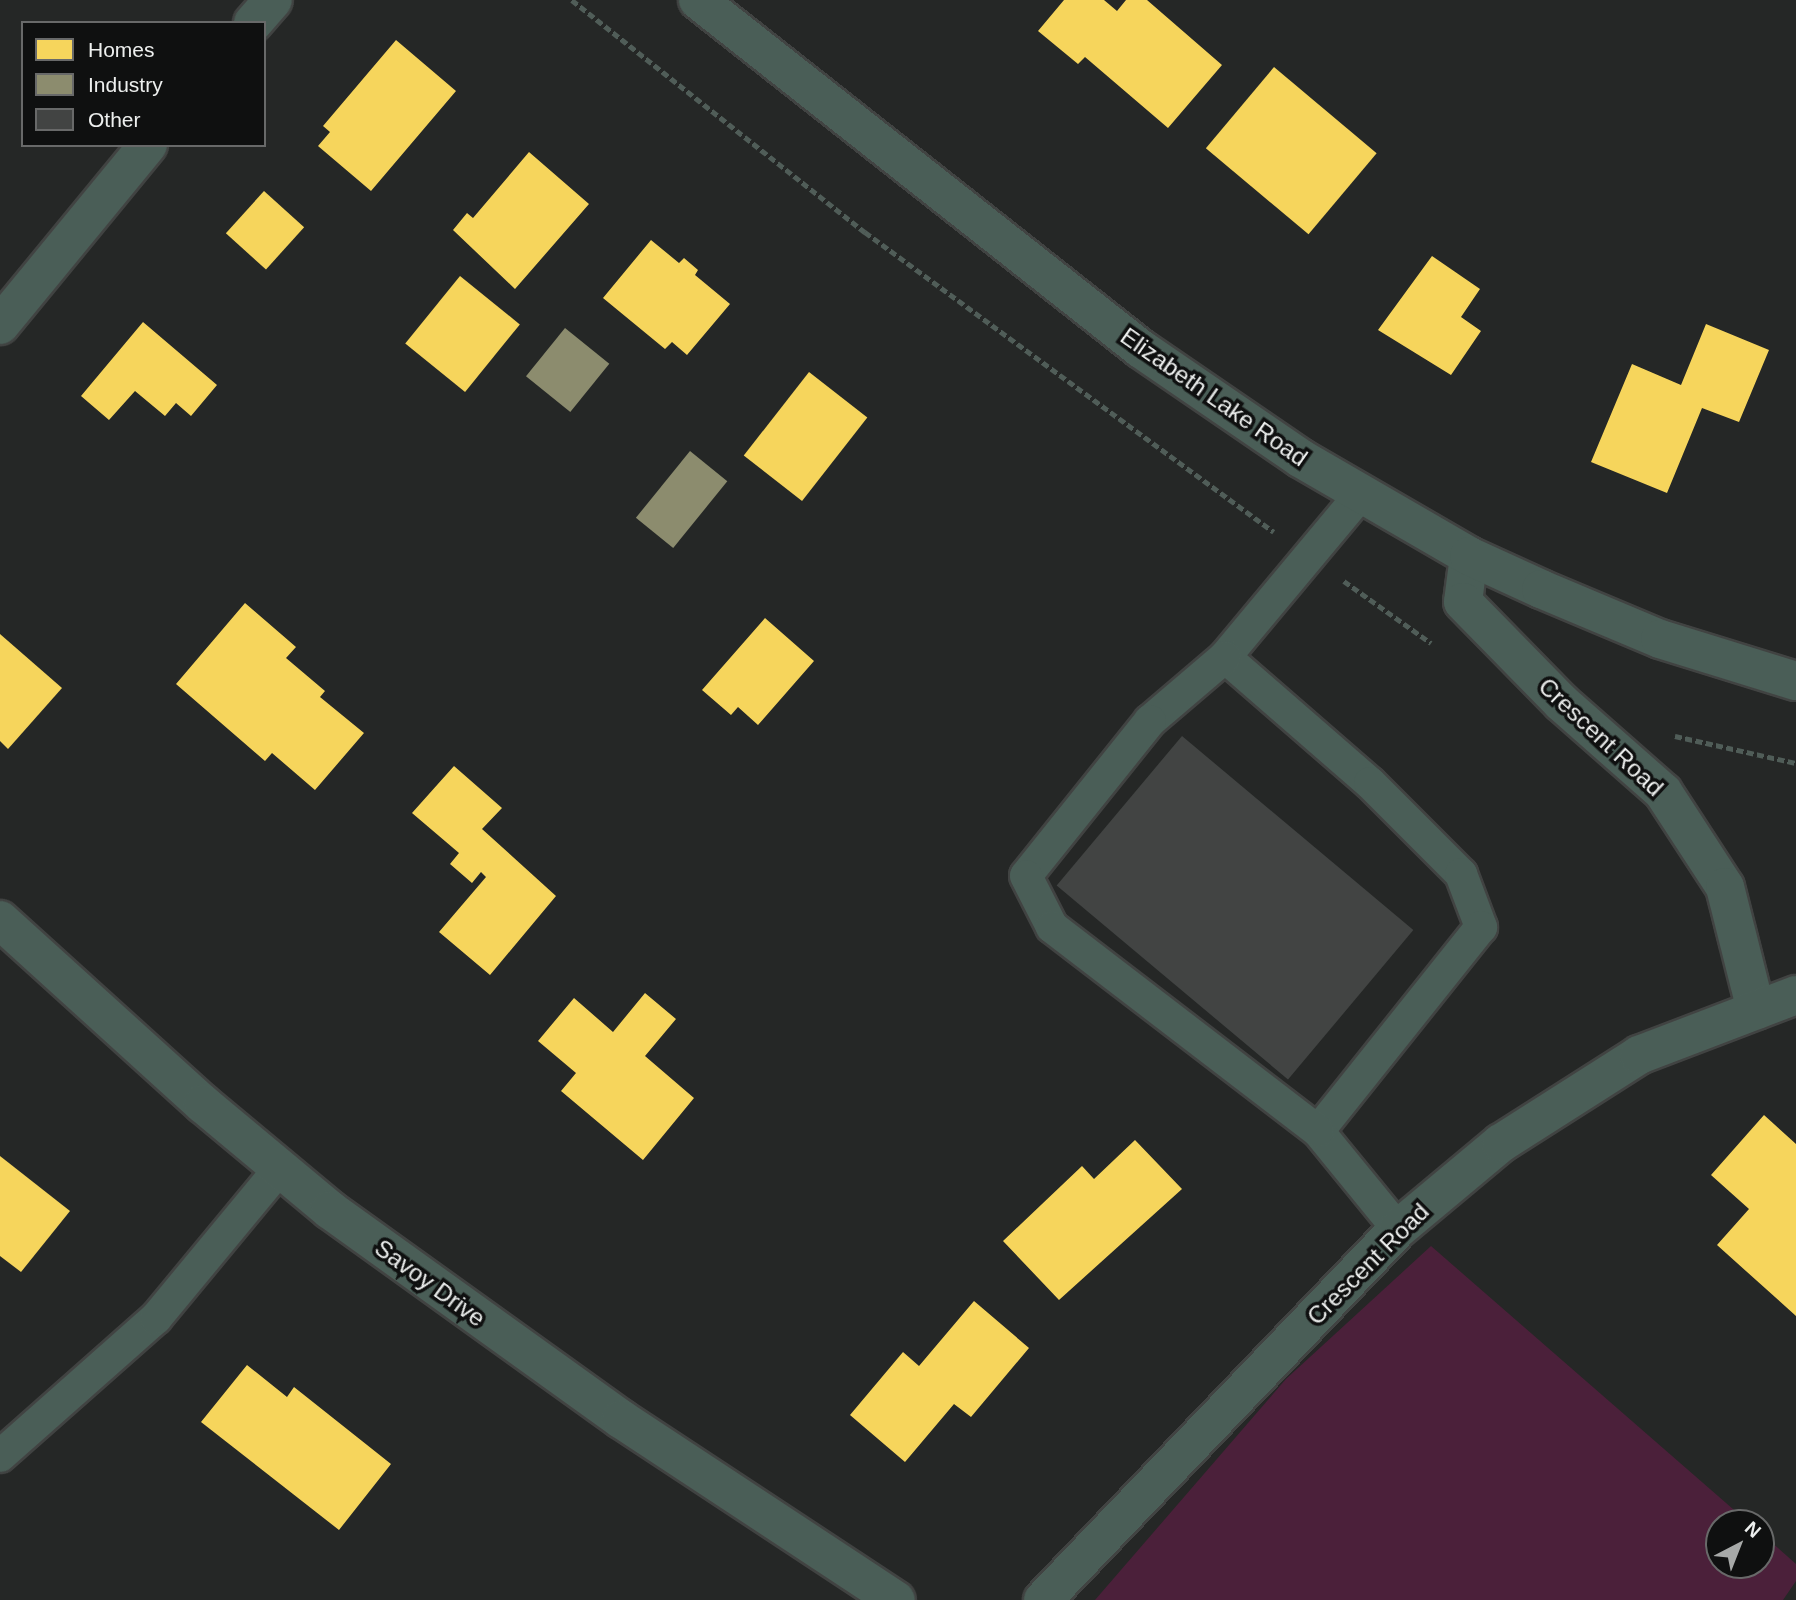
<!DOCTYPE html>
<style>
body{margin:0}
#map{position:relative;width:1796px;height:1600px;overflow:hidden;background:#252726;font-family:Arial,sans-serif}
div>[style]{position:absolute}
.green>*{inset:0;background:#4b203a}
.homes>*{inset:0;background:#f6d55c;transform-origin:0 0}
.industry>*{inset:0;background:#8c8c6e;transform-origin:0 0}
.building>*{inset:0;background:#424443;transform-origin:0 0}
.path>*{height:4.5px;margin-top:-2.25px;transform-origin:0;background:repeating-linear-gradient(90deg,#505d58 0 7px,transparent 0 10.5px)}
.roads{filter:drop-shadow(2px 0 #414342) drop-shadow(-2px 0 #414342) drop-shadow(0 2px #414342) drop-shadow(0 -2px #414342)}
.service>*{height:32px;margin:-16px;padding:0 16px;transform-origin:16px;border-radius:16px;background:#4a5e57}
.minor>*{height:38px;margin:-19px;padding:0 19px;transform-origin:19px;border-radius:19px;background:#4a5e57}
.tertiary>*{height:38px;margin:-19px;padding:0 19px;transform-origin:19px;border-radius:19px;background:#4a5e57}
span{translate:-50% -50%;white-space:nowrap;text-align:center;line-height:1.15;-webkit-text-stroke:7px #0f1010;paint-order:stroke}
.street-label{font-size:24px;color:#edefee}
.legend{position:absolute;left:21px;top:21px;width:245px;height:126px;box-sizing:border-box;background:#0f1010;border:2px solid #686969;margin:0;padding:9px 12px;list-style:none;font-size:21px;color:#edefee}
.legend li{display:flex;align-items:center;gap:14px;height:35px}
.legend b{width:35px;border:2px solid #686969}
.north{position:absolute;left:1705px;top:1509px;width:70px;height:70px;box-sizing:border-box;background:#0f1010;border:2px solid #686969;border-radius:50%;rotate:42deg;font-size:19px;font-weight:700;line-height:28px;text-align:center;color:#edefee}
.north::after{content:'';display:block;margin:auto;width:24px;height:32px;background:#a7a9a8;clip-path:polygon(50% 0,100% 100%,50% 72%,0 100%)}
</style>
<div id="map">
<div class="green">
<div style="clip-path:polygon(1431px 1246px,1749px 1523px,1719px 1523px,1719px 1565px,1761px 1565px,1761px 1533px,1796px 1564px,1796px 1581px,1783px 1600px,1095px 1600px,1286px 1379px)"></div>
</div>
<div class="homes">
<div style="clip-path:polygon(1064px 0,1104px 0,1117px 11px,1126px 0,1147px 0,1222px 65px,1168px 128px,1085px 57px,1078px 64px,1038px 31px)"></div>
<div style="clip-path:polygon(396px 40px,456px 91px,371px 191px,318px 146px,330px 132px,323px 126px)"></div>
<div style="left:1274px;top:67px;width:134px;height:106px;rotate:40deg"></div>
<div style="clip-path:polygon(529px 152px,589px 204px,515px 289px,453px 230px,467px 213px,473px 218px)"></div>
<div style="left:264px;top:191px;width:54px;height:57px;rotate:42deg"></div>
<div style="clip-path:polygon(651px 240px,679px 263px,684px 258px,698px 270px,695px 275px,730px 304px,687px 355px,672px 342px,665px 349px,603px 298px)"></div>
<div style="clip-path:polygon(1432px 256px,1480px 289px,1461px 317px,1481px 331px,1451px 375px,1378px 330px)"></div>
<div style="left:460px;top:276px;width:77px;height:87px;rotate:39deg"></div>
<div style="clip-path:polygon(143px 322px,217px 385px,191px 416px,176px 403px,165px 416px,135px 391px,109px 420px,81px 396px)"></div>
<div style="clip-path:polygon(1706px 324px,1769px 350px,1739px 422px,1702px 408px,1667px 493px,1591px 462px,1632px 364px,1681px 385px)"></div>
<div style="left:809px;top:372px;width:74px;height:106px;rotate:38deg"></div>
<div style="clip-path:polygon(245px 603px,296px 647px,286px 658px,325px 691px,320px 697px,364px 733px,315px 790px,272px 753px,265px 761px,176px 684px)"></div>
<div style="clip-path:polygon(765px 618px,814px 661px,758px 725px,738px 707px,731px 715px,702px 690px)"></div>
<div style="clip-path:polygon(0 634px,62px 688px,8px 749px,0 741px)"></div>
<div style="clip-path:polygon(454px 766px,502px 808px,482px 829px,556px 896px,490px 975px,439px 932px,486px 877px,481px 872px,472px 883px,450px 864px,459px 853px,412px 813px)"></div>
<div style="clip-path:polygon(645px 993px,676px 1019px,645px 1056px,694px 1098px,643px 1160px,561px 1091px,576px 1073px,538px 1041px,574px 998px,613px 1032px)"></div>
<div style="clip-path:polygon(1764px 1115px,1796px 1144px,1796px 1316px,1717px 1245px,1749px 1209px,1711px 1175px)"></div>
<div style="clip-path:polygon(1135px 1140px,1182px 1189px,1059px 1300px,1003px 1241px,1082px 1166px,1094px 1179px)"></div>
<div style="clip-path:polygon(0 1156px,70px 1211px,21px 1272px,0 1256px)"></div>
<div style="clip-path:polygon(974px 1301px,1029px 1348px,971px 1417px,954px 1404px,905px 1462px,850px 1415px,903px 1352px,919px 1366px)"></div>
<div style="clip-path:polygon(247px 1365px,287px 1397px,294px 1387px,391px 1464px,339px 1530px,201px 1422px)"></div>
</div>
<div class="industry">
<div style="left:565px;top:328px;width:57px;height:62px;rotate:39deg"></div>
<div style="left:690px;top:451px;width:48px;height:86px;rotate:39deg"></div>
</div>
<div class="building">
<div style="left:1182px;top:736px;width:302px;height:195px;rotate:40deg"></div>
</div>
<div class="path">
<div style="left:572px;top:0;width:374px;rotate:38.4deg"></div>
<div style="left:865px;top:232px;width:507px;rotate:36.26deg"></div>
<div style="left:1344px;top:581px;width:107px;rotate:35.5deg"></div>
<div style="left:1675px;top:736px;width:124px;rotate:12.6deg"></div>
</div>
<div class="roads">
<div class="service">
<div style="left:1360px;top:495px;width:211px;rotate:129.8deg"></div>
<div style="left:1225px;top:657px;width:192px;rotate:41deg"></div>
<div style="left:1370px;top:783px;width:129px;rotate:45deg"></div>
<div style="left:1461px;top:874px;width:57px;rotate:69.3deg"></div>
<div style="left:1481px;top:927px;width:261px;rotate:128.6deg"></div>
<div style="left:1318px;top:1131px;width:127px;rotate:50.8deg"></div>
<div style="left:1225px;top:657px;width:99px;rotate:139.5deg"></div>
<div style="left:1150px;top:721px;width:198px;rotate:128.7deg"></div>
<div style="left:1026px;top:876px;width:57px;rotate:63deg"></div>
<div style="left:1052px;top:927px;width:335px;rotate:37.5deg"></div>
<div style="left:0;top:1456px;width:208px;rotate:-41.5deg"></div>
<div style="left:156px;top:1318px;width:195px;rotate:-50.4deg"></div>
</div>
<div class="minor">
<div style="left:253px;top:23px;width:30px;rotate:-49deg"></div>
<div style="left:0;top:325px;width:233px;rotate:-50.6deg"></div>
<div style="left:1469px;top:556px;width:46px;rotate:97.4deg"></div>
<div style="left:1463px;top:602px;width:141px;rotate:45.6deg"></div>
<div style="left:1562px;top:703px;width:135px;rotate:41.4deg"></div>
<div style="left:1663px;top:792px;width:113px;rotate:56.9deg"></div>
<div style="left:1725px;top:887px;width:127px;rotate:75.9deg"></div>
<div style="left:0;top:920px;width:274px;rotate:42.2deg"></div>
<div style="left:203px;top:1104px;width:165px;rotate:39.8deg"></div>
<div style="left:330px;top:1210px;width:358px;rotate:35.7deg"></div>
<div style="left:621px;top:1419px;width:329px;rotate:33.4deg"></div>
<div style="left:1043px;top:1600px;width:513px;rotate:-46.26deg"></div>
<div style="left:1398px;top:1229px;width:134px;rotate:-39.9deg"></div>
<div style="left:1501px;top:1143px;width:164px;rotate:-32.5deg"></div>
<div style="left:1639px;top:1055px;width:168px;rotate:-20.9deg"></div>
</div>
<div class="tertiary">
<div style="left:698px;top:0;width:564px;rotate:38.23deg"></div>
<div style="left:1141px;top:349px;width:193px;rotate:34.4deg"></div>
<div style="left:1300px;top:458px;width:195px;rotate:30.1deg"></div>
<div style="left:1469px;top:556px;width:79px;rotate:24.6deg"></div>
<div style="left:1541px;top:589px;width:129px;rotate:22.8deg"></div>
<div style="left:1660px;top:639px;width:142px;rotate:17.2deg"></div>
</div>
</div>
<div class="street-label">
<span style="left:1214px;top:397px;rotate:35deg">Elizabeth Lake Road</span>
<span style="left:1601px;top:737px;rotate:43deg">Crescent Road</span>
<span style="left:1368px;top:1264px;rotate:-45deg">Crescent Road</span>
<span style="left:430px;top:1283px;rotate:36deg">Savoy Drive</span>
</div>
<ul class="legend">
<li><b style="height:19px;background:#f6d55c"></b>Homes</li>
<li><b style="height:19px;background:#8c8c6e"></b>Industry</li>
<li><b style="height:19px;background:#424443"></b>Other</li>
</ul>
<div class="north">N</div>
</div>
